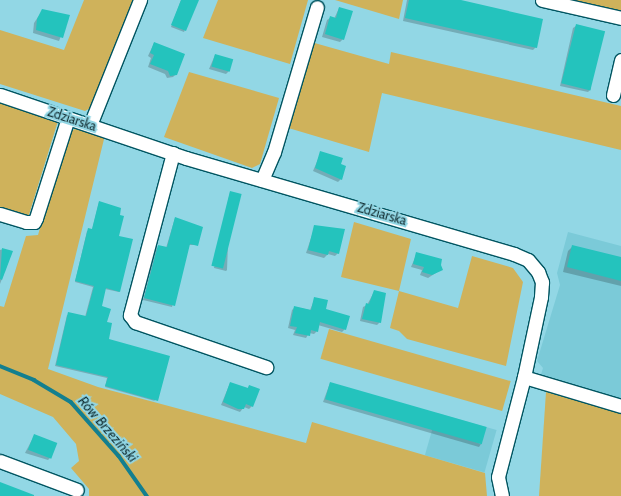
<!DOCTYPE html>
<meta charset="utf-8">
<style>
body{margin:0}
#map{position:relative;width:621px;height:496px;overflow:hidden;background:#92d7e5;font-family:Cabin,sans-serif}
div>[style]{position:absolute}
.built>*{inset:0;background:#7bcad8;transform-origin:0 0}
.green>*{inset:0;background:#cfb25b;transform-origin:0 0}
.shadow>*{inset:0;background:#0003}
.stream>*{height:3.5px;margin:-1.75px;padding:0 1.75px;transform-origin:1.75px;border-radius:1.75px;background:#137f8f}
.building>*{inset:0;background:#24c3bd;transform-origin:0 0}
.roads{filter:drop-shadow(1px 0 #005561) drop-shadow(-1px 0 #005561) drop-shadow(0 1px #005561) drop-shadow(0 -1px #005561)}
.minor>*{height:13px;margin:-6.5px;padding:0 6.5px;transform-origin:6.5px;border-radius:6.5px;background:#fff}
span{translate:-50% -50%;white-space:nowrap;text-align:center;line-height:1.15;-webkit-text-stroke:4px #92d7e5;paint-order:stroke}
.street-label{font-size:13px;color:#153237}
.water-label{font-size:14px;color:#133136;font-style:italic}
</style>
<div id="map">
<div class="built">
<div style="clip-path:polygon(568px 232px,621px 246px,621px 401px,540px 378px,543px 368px,537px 361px,560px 285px,557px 273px)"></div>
<div style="left:437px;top:413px;width:62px;height:44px;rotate:16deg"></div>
</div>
<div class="green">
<div style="clip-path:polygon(84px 0,134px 0,92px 107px,85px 111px,0 84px,0 30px,64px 50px)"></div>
<div style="clip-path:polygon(218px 0,308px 0,290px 64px,203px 38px)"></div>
<div style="clip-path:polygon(335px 0,403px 0,399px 19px)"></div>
<div style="clip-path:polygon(559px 0,621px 0,621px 14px)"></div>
<div style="clip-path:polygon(311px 42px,389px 64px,391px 52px,621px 106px,621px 150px,382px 93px,369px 152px,285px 127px)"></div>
<div style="clip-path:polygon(189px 72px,279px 98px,260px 164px,252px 168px,164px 137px)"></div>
<div style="clip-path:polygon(0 101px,58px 121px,28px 218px,0 209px)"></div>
<div style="clip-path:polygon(78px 128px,105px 135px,48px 369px,98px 387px,306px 443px,312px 422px,485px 473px,487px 496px,89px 496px,89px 489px,71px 468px,79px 461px,76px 444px,53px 417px,0 394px,0 306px,4px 307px,26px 236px,38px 235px,66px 139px,70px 131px)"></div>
<div style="clip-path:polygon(354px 222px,411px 239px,399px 291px,458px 308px,472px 256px,513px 268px,523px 282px,506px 366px,407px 339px,399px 331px,390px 328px,399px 291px,341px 277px)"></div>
<div style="left:329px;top:329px;width:189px;height:31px;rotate:16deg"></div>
<div style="clip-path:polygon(546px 392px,621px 413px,621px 496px,539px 496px)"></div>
</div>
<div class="shadow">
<div style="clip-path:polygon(181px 0,198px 0,184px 32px,171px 27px)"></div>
<div style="clip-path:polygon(407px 0,457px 0,536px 47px,533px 50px,403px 21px)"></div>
<div style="clip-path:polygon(339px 8px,343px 39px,340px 42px,322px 37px,327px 20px,330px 18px,334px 19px)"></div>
<div style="clip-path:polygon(42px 11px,69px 16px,59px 41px,33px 33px,34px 23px)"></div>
<div style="clip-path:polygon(576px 26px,591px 89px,588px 92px,560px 86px,573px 28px)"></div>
<div style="clip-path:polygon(154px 43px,176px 74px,173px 77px,167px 78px,165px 74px,148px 67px,151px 58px,148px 56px)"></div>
<div style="clip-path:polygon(215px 55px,229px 71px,226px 74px,209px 69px)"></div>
<div style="clip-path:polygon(321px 152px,339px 165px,341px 179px,338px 182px,313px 171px)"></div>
<div style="clip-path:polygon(230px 192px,227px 270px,226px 271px,214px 268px)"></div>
<div style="clip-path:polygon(99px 202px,118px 237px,119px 292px,105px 289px,100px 307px,106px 322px,108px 339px,155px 401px,105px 387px,107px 378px,55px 366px,67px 315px,85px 317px,93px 287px,75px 282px,87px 231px,92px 230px)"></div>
<div style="clip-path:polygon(175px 218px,197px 245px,188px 245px,172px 307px,143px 300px,156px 248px,166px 248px)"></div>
<div style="clip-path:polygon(315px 226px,338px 253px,335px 256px,328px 254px,324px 258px,306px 253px)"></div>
<div style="clip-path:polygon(573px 246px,621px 258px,621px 286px,563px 272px,568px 251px)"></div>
<div style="clip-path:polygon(3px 249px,12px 252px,0 284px,0 250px)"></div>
<div style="clip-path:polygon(417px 253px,440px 265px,442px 269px,428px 278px,420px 275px,422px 270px,411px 267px)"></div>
<div style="clip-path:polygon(374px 292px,380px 322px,377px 325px,360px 321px,363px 307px,367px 305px)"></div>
<div style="clip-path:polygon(315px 298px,345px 329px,342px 332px,318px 325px,317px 331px,314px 334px,309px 333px,306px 338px,293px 335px,295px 330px,288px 328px,292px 310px,295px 307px,310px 310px)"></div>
<div style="clip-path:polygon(230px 383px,247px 389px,249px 386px,252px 406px,249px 409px,244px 407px,240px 412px,221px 405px)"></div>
<div style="clip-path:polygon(330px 383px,481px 444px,479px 447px,323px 402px)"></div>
<div style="clip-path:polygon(34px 436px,51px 457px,48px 460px,25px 453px)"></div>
</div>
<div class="stream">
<div style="left:0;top:366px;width:37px;rotate:22deg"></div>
<div style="left:34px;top:380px;width:43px;rotate:30.7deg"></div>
<div style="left:71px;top:402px;width:72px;rotate:48.4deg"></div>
<div style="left:119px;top:456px;width:49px;rotate:55deg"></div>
</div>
<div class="building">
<div style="clip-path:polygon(181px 0,199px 0,186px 31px,171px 25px)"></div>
<div style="clip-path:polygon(409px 0,461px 0,543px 19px,537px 48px,405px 18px)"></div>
<div style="clip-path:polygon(339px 7px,353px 11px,344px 40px,325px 34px,330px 16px,336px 18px)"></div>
<div style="clip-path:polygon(42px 9px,70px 15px,63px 38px,36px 30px,37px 19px)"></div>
<div style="left:576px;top:24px;width:30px;height:61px;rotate:14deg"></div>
<div style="clip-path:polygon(154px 42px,185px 54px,177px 75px,170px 76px,168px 71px,150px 64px,154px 55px,150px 53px)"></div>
<div style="left:215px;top:54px;width:19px;height:13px;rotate:16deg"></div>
<div style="clip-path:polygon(320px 151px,343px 158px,341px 164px,346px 166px,342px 180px,315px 168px)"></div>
<div style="left:230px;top:191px;width:12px;height:77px;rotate:14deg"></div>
<div style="clip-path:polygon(99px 201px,121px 208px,120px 215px,124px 216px,119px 236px,133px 239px,120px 292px,106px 288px,102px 306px,111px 309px,107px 322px,112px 323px,109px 339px,170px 356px,158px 401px,105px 386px,108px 377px,56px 365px,68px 312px,86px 316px,94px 286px,75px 281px,88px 228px,92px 229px)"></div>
<div style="clip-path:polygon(175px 217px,203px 227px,198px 246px,190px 244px,175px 306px,144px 298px,158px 245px,167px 247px)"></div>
<div style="clip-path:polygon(314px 225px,345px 229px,339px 254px,329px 251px,328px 255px,308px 250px)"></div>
<div style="clip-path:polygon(572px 245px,621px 257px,621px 281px,567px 267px)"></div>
<div style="clip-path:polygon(2px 248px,13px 251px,2px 280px,0 279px)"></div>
<div style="clip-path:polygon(416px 252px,442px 259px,441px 265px,443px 270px,432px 275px,422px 272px,424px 267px,413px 264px)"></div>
<div style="clip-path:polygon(374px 290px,386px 293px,381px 323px,362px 319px,366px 303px,369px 304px)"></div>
<div style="clip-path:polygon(314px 297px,328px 300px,326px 309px,350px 316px,346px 330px,320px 322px,318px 332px,311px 330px,310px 336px,295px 333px,297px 327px,290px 326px,294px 306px,311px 310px)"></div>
<div style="clip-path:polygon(230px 382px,248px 388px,249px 385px,260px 389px,253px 407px,246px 404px,244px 409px,238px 409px,223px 402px)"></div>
<div style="left:330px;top:382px;width:163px;height:18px;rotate:16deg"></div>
<div style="left:34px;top:434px;width:25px;height:17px;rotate:21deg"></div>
<div style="clip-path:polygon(0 482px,34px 495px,34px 496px,0 496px)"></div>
</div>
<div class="roads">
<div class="minor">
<div style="left:542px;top:0;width:81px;rotate:12.8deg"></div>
<div style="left:0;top:95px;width:196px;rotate:18.7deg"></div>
<div style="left:186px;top:158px;width:342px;rotate:16.3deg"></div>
<div style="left:514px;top:254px;width:15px;rotate:23deg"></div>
<div style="left:528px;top:260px;width:16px;rotate:50deg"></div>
<div style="left:538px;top:272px;width:11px;rotate:68deg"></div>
<div style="left:542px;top:282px;width:15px;rotate:94deg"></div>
<div style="left:541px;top:297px;width:82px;rotate:102deg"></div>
<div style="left:524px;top:377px;width:103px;rotate:104.6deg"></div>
<div style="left:498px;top:477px;width:19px;rotate:78deg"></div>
<div style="left:613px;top:95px;width:36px;rotate:-77deg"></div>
<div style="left:90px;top:125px;width:135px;rotate:-68.2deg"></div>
<div style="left:173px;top:153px;width:168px;rotate:104.9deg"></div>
<div style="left:130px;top:315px;width:9px;rotate:54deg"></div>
<div style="left:135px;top:322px;width:139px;rotate:19deg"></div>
<div style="left:262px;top:180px;width:30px;rotate:-67deg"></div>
<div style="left:274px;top:152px;width:151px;rotate:-73.5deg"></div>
<div style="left:0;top:214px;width:27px;rotate:17deg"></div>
<div style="left:26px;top:222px;width:8px"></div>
<div style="left:34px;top:222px;width:4px;rotate:-63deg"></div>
<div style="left:36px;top:218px;width:105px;rotate:-72.3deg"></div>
<div style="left:524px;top:377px;width:101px;rotate:16.6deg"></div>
<div style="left:0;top:461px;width:82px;rotate:20.6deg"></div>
</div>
</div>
<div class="street-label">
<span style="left:72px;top:119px;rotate:18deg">Zdziarska</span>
<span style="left:382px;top:214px;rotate:16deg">Zdziarska</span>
</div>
<div class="water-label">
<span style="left:108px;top:429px;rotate:49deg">Rów Brzeziński</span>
</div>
</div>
